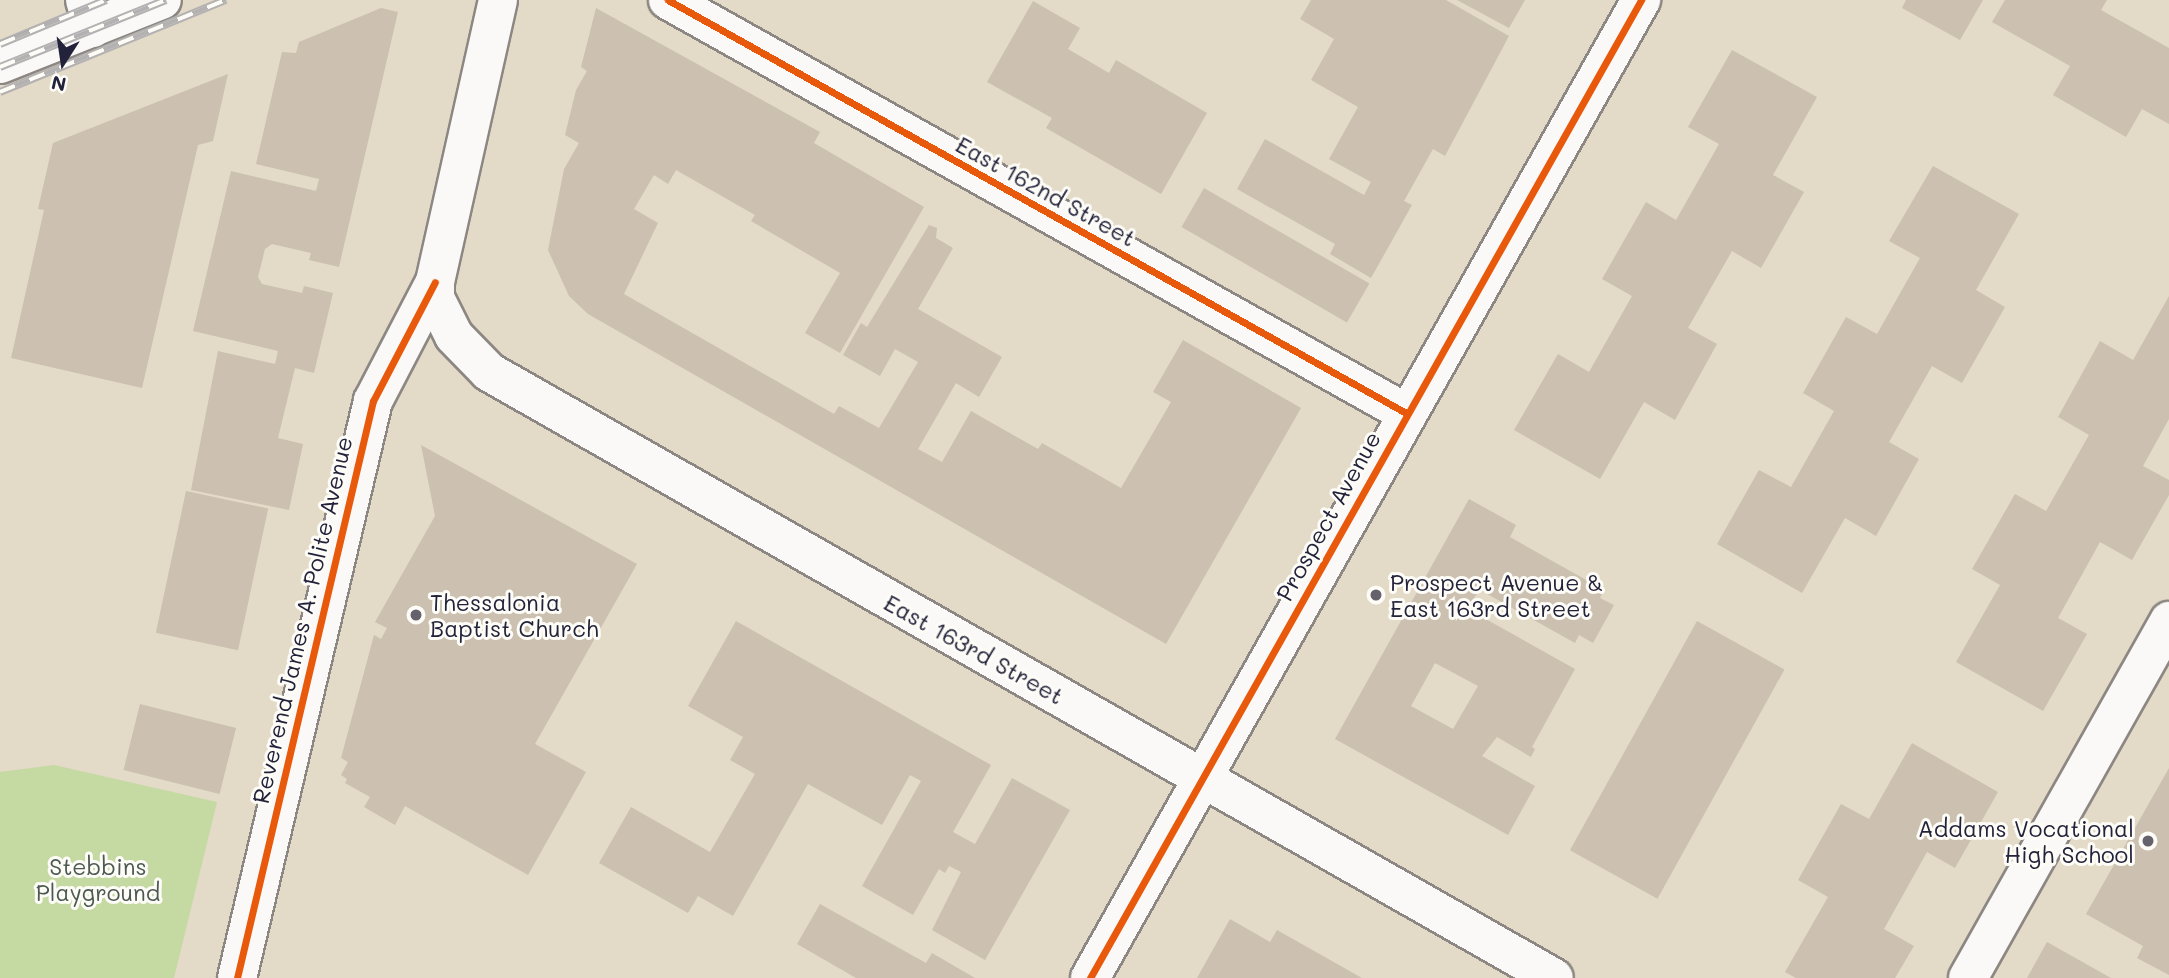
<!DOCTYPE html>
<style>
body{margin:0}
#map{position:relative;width:2169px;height:978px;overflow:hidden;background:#e3dac7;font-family:Mali,sans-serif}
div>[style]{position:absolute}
.green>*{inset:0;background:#c5d9a3}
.building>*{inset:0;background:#ccc0b1;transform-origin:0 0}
.roads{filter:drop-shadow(2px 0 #8c8782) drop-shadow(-2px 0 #8c8782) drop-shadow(0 2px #8c8782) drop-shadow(0 -2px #8c8782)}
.minor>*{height:38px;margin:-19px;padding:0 19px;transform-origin:19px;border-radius:19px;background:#fbf9f7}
.major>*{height:38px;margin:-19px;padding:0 19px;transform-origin:19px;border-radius:19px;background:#fbf9f7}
.rail>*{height:8px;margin-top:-4px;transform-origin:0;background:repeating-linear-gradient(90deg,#fdfcf7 0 16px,#b3b1b2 0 32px);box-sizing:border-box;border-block:2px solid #b3b1b2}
.cycleway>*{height:7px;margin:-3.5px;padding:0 3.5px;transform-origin:3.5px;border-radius:3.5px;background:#e8590c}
.dots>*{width:19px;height:19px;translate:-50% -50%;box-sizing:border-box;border:4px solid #fdfcf7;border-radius:50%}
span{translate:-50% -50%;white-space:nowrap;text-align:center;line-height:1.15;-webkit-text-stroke:6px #fdfcf7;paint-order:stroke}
.street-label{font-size:23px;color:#22223b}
.poi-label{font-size:23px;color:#22223b}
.left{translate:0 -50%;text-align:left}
.right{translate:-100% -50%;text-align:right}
.park-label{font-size:23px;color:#4c5951}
.north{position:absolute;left:28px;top:28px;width:70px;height:70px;-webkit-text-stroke:5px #fdfcf7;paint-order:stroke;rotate:192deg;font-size:19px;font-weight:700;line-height:28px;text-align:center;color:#22223b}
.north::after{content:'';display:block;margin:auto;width:24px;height:32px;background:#22223b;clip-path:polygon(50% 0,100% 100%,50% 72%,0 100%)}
</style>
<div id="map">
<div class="green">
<div style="clip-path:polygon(54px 765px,217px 802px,174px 978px,0 978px,0 772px)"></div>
</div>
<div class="building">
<div style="clip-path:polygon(1311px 0,1446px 0,1509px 36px,1445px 156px,1433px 149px,1404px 201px,1412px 205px,1371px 278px,1330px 254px,1335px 244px,1237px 189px,1265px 139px,1364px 195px,1371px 182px,1329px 159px,1358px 107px,1311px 80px,1334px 39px,1300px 19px)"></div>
<div style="clip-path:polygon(1457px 0,1525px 0,1509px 28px)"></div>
<div style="clip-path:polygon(1906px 0,1983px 0,1960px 40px,1902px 8px)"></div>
<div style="clip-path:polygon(2005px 0,2107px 0,2101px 10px,2169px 48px,2169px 124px,2142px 109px,2126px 137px,2053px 95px,2070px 66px,1992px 22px)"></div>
<div style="clip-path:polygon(1033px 1px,1080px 28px,1068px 49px,1109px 73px,1116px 60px,1207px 113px,1161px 194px,1046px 128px,1052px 118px,987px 82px)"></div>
<div style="clip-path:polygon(381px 8px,398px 12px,339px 267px,309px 260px,311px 253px,272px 244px,265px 249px,258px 277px,262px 284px,302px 293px,304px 286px,333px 293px,314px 373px,295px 368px,278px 438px,303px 444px,289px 510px,191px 490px,218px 351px,275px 364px,278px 351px,193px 331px,231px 171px,316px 191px,319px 179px,256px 164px,282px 52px,296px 53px,299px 42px)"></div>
<div style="clip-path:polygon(596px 8px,820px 132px,814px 143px,924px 207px,840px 353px,805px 333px,840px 273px,751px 221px,755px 215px,676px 170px,668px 184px,654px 175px,634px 209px,658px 223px,624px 294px,834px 414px,839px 406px,879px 428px,918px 362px,895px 349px,880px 376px,843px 355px,861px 323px,867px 327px,929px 225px,937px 228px,936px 238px,953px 248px,918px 309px,1002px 357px,979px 397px,956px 383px,918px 449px,942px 462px,971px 411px,1038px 449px,1042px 443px,1121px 488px,1171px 402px,1153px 392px,1183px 340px,1301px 408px,1166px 644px,588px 314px,569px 296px,548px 250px,564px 169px,579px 143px,565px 135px,576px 90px,587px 71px,581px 67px)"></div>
<div style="clip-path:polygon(1732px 50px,1817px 97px,1773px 175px,1804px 192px,1761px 268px,1732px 251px,1688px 328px,1717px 344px,1675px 420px,1644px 402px,1600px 479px,1514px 430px,1558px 354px,1589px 372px,1632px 296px,1602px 279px,1646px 202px,1676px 220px,1719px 144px,1688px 127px)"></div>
<div style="clip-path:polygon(228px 74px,213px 141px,198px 145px,142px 388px,11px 358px,44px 210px,38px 209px,53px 143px)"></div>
<div style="clip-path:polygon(1933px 166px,2019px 214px,1976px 290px,2005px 307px,1962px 383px,1932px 366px,1889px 442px,1919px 459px,1876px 536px,1845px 518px,1802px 593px,1717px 544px,1759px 470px,1791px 487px,1834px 411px,1803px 393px,1846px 317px,1877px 334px,1920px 258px,1889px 241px)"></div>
<div style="left:1204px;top:188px;width:191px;height:45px;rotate:30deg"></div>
<div style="clip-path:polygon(2169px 296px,2169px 419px,2143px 466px,2169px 480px,2169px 495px,2132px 560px,2100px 542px,2058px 618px,2087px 634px,2043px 711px,1956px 662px,2000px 585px,1972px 569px,2015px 494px,2046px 511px,2089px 435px,2058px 417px,2100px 341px,2133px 360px)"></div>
<div style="clip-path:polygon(421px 445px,637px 564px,535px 744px,586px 772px,528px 875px,405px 806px,395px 825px,364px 807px,370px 797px,345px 783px,347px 779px,341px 775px,348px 762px,341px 758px,374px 635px,381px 639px,387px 628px,375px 622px,435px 516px)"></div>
<div style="left:186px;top:491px;width:84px;height:145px;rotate:12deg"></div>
<div style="clip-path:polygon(evenodd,1469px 499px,1516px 525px,1510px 537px,1604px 590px,1600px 598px,1614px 605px,1593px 643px,1579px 635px,1575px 643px,1480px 590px,1466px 608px,1575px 669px,1532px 747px,1535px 749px,1531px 757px,1497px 737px,1482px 756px,1535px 786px,1508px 835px,1335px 739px,1469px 499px,1435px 663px,1478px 686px,1453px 729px,1411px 706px,1435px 663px)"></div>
<div style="clip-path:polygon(736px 621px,991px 765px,953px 832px,975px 844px,1012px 778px,1070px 810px,985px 960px,932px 930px,961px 872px,949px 866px,945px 873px,939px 869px,913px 915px,862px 886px,921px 781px,910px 775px,882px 825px,808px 784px,733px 916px,698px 896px,688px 913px,599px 863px,631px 807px,710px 852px,755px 774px,730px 760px,743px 737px,688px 706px)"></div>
<div style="left:1697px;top:621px;width:100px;height:262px;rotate:29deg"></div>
<div style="left:140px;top:704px;width:99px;height:68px;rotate:14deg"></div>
<div style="clip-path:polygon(1912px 743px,1998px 792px,1955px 868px,1927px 852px,1884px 929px,1914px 946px,1895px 978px,1796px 978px,1785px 972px,1828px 897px,1798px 880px,1841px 804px,1869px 819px)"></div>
<div style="clip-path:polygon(2169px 768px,2169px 975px,2137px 958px,2143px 946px,2086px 914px)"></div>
<div style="clip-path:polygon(820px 904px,926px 963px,932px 953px,975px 978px,856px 978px,797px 944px)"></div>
<div style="clip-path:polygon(1230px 919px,1270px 942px,1277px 930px,1362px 978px,1197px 978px)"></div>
<div style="clip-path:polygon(2047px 942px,2111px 978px,2027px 978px)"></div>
</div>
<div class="roads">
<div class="minor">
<div style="left:85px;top:0;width:29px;rotate:74deg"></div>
<div style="left:668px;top:0;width:846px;rotate:29.23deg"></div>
<div style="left:237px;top:978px;width:593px;rotate:-76.74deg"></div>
<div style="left:373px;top:401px;width:134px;rotate:-62.5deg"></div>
<div style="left:1090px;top:978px;width:1123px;rotate:-60.6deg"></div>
<div style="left:1968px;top:978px;width:410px;rotate:-60.6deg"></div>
</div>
<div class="major">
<div style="left:498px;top:0;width:289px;rotate:102.6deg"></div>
<div style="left:435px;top:282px;width:16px;rotate:90deg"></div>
<div style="left:435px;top:298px;width:42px;rotate:63.4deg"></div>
<div style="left:454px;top:336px;width:50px;rotate:45.8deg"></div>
<div style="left:489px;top:372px;width:1225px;rotate:29.64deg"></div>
<div style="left:0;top:64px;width:174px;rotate:-21.6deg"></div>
</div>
</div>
<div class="rail">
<div style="left:0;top:44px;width:115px;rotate:-22.5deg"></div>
<div style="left:0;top:67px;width:179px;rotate:-22deg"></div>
<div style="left:0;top:92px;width:244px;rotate:-22.2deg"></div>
</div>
<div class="cycleway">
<div style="left:668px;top:0;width:846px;rotate:29.23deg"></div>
<div style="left:237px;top:978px;width:593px;rotate:-76.74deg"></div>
<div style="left:373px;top:401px;width:134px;rotate:-62.5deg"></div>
<div style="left:1090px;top:978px;width:1123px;rotate:-60.6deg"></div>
</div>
<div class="dots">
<div style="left:1376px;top:595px;background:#66626c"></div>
<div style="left:416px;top:615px;background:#66626c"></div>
<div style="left:2148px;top:841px;background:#66626c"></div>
</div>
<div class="street-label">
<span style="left:1046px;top:191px;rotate:29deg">East 162nd Street</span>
<span style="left:1328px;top:516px;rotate:-61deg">Prospect Avenue</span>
<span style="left:302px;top:620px;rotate:-77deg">Reverend James A. Polite Avenue</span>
<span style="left:974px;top:649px;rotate:29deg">East 163rd Street</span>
</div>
<div class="poi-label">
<span class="left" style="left:1390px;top:595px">Prospect Avenue &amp;<br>East 163rd Street</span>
<span class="left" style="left:430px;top:615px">Thessalonia<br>Baptist Church</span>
<span class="right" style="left:2134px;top:841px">Addams Vocational<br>High School</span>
</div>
<div class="park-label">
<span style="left:98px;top:879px">Stebbins<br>Playground</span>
</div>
<div class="north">N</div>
</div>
